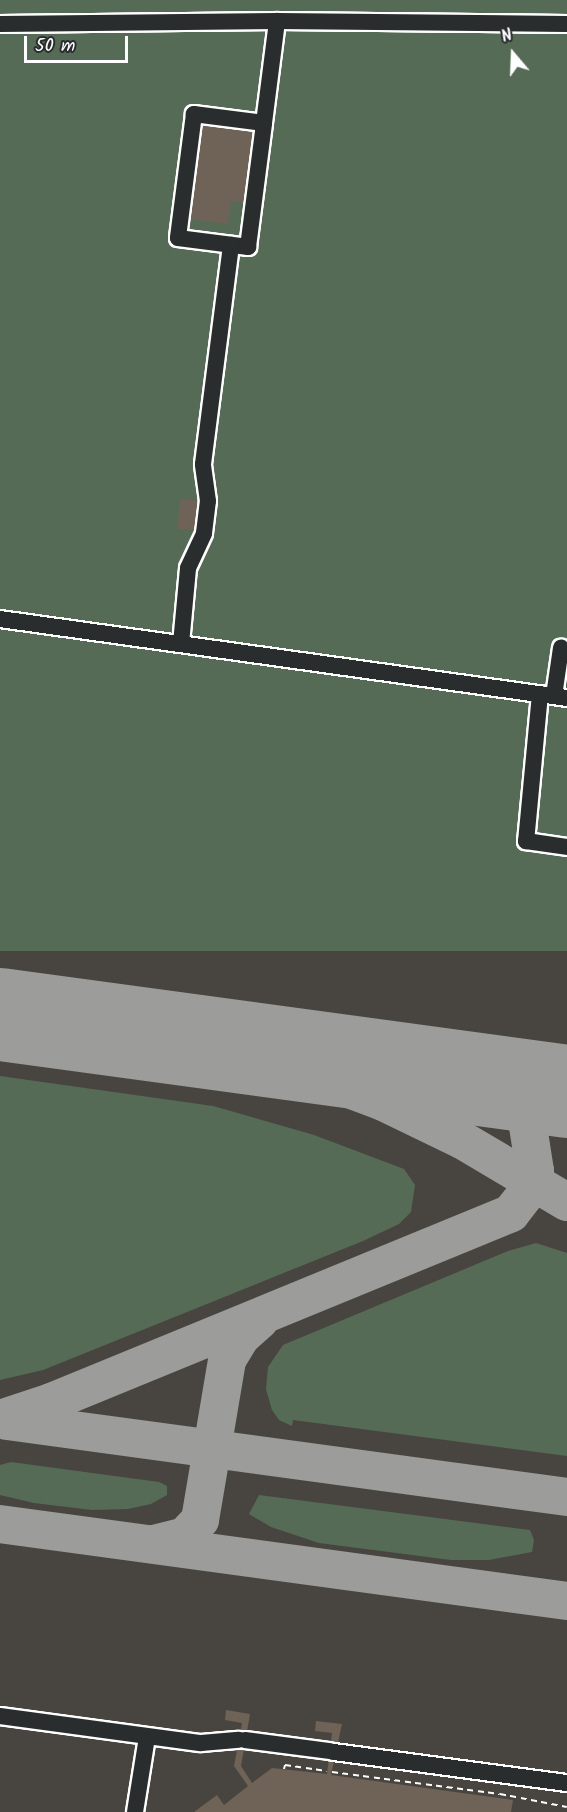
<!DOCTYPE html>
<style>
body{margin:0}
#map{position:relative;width:567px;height:1812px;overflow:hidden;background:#383836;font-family:Kalam,sans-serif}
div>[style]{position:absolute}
.built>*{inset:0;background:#484540;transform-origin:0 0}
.green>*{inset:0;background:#566b56;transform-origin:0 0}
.taxiway>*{height:38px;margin:-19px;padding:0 19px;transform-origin:19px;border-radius:19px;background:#9c9c9a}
.runway>*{height:93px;margin:-46.5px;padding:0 46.5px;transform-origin:46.5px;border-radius:46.5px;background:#9c9c9a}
.building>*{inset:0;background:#6f6256;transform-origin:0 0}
.path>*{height:2px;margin-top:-1px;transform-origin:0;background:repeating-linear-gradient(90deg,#fff 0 6px,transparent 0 10.5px)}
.roads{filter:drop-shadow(2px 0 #fff) drop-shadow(-2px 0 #fff) drop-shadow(0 2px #fff) drop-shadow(0 -2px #fff)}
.minor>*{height:16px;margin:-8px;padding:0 8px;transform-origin:8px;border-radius:8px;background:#2a2d2e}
span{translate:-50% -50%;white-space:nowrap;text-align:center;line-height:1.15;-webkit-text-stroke:4.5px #2a2d2e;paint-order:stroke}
.north{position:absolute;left:483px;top:24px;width:60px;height:60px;-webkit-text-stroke:4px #2a2d2e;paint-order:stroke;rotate:341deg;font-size:16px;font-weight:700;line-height:24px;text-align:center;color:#fff}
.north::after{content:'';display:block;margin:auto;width:21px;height:27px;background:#fff;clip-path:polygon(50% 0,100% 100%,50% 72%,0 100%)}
.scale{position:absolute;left:24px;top:36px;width:104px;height:27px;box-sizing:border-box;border:3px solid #fff;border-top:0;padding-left:8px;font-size:18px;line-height:21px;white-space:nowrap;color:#fff;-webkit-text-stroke:4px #2a2d2e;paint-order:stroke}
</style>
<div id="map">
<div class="built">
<div style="left:0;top:0;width:567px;height:1812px"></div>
</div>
<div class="green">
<div style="left:0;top:0;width:567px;height:951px"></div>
<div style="clip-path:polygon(0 1076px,213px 1106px,314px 1135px,404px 1169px,415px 1185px,411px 1212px,399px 1224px,363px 1241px,43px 1370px,0 1380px)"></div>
<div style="clip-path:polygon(536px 1243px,567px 1253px,567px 1456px,293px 1420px,292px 1426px,279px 1420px,272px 1410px,266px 1389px,268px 1367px,283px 1345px,508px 1251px)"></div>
<div style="clip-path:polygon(11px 1462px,159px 1482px,167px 1486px,167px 1495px,151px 1504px,128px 1509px,92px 1510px,34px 1503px,0 1495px,0 1465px)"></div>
<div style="clip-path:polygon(259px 1495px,530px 1530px,534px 1540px,532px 1552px,489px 1560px,451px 1560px,319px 1543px,271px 1527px,249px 1514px)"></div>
</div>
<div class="taxiway">
<div style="left:195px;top:1040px;width:107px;rotate:16.2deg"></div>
<div style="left:298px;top:1070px;width:89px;rotate:20.5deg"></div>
<div style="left:381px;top:1101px;width:90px;rotate:25.7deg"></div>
<div style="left:462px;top:1140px;width:122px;rotate:30.6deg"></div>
<div style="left:0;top:1419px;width:54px;rotate:-18.4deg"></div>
<div style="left:51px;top:1402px;width:497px;rotate:-22.3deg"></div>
<div style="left:511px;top:1213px;width:24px;rotate:-52deg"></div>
<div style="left:526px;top:1194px;width:25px;rotate:-69deg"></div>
<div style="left:535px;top:1171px;width:52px;rotate:-98.9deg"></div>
<div style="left:527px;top:1120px;width:35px;rotate:-133deg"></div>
<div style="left:503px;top:1094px;width:36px;rotate:-153deg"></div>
<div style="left:7px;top:1421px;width:565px;rotate:7.73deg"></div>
<div style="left:0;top:1524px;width:572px;rotate:7.73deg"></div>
<div style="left:154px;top:1544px;width:32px;rotate:-14deg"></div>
<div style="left:185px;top:1536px;width:22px;rotate:-47deg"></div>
<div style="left:200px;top:1520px;width:162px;rotate:-80.4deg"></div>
<div style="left:227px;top:1360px;width:27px;rotate:-59deg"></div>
<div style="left:241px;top:1337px;width:25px;rotate:-42deg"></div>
</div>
<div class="runway">
<div style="left:0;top:1014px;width:572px;rotate:7.73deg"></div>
</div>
<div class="building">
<div style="clip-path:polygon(201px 125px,254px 132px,245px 203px,231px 201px,228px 224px,189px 219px)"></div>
<div style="left:180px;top:499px;width:24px;height:30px;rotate:5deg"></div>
<div style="clip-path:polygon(226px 1710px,250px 1714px,241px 1766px,252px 1783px,272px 1768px,327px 1774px,332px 1733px,315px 1731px,316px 1721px,342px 1724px,331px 1775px,513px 1800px,511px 1812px,194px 1812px,217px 1795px,224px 1805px,248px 1786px,234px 1766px,242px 1723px,225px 1720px)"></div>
</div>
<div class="path">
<div style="left:284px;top:1769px;width:4px;rotate:-76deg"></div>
<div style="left:285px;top:1765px;width:42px;rotate:8.1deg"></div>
<div style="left:332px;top:1772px;width:169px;rotate:7.5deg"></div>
<div style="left:500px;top:1794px;width:68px;rotate:11deg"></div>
</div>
<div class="roads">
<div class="minor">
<div style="left:0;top:24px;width:277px;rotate:-0.6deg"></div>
<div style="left:277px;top:21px;width:290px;rotate:0.6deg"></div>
<div style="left:264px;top:123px;width:71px;rotate:-172.7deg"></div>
<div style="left:194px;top:114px;width:125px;rotate:97.4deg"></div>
<div style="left:178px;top:238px;width:71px;rotate:7.3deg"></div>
<div style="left:248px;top:247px;width:125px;rotate:-82.6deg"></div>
<div style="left:264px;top:123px;width:103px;rotate:-82.7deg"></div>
<div style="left:0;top:619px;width:572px;rotate:7.93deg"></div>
<div style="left:181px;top:644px;width:76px;rotate:-84.7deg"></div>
<div style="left:188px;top:568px;width:38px;rotate:-65deg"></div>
<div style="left:204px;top:533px;width:32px;rotate:-83deg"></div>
<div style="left:208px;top:501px;width:37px;rotate:-98deg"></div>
<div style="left:203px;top:464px;width:221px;rotate:-82.7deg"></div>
<div style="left:540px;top:694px;width:148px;rotate:95.4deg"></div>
<div style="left:526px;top:841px;width:41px;rotate:8.3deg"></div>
<div style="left:554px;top:696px;width:49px;rotate:-81.7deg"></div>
<div style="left:0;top:1716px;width:203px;rotate:7.7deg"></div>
<div style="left:201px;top:1743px;width:38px;rotate:-5deg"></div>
<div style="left:245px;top:1740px;width:86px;rotate:7.4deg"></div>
<div style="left:334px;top:1752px;width:235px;rotate:7.6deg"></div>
<div style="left:135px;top:1812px;width:76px;rotate:-80.9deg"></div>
</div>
</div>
<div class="north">N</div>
<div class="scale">50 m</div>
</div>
